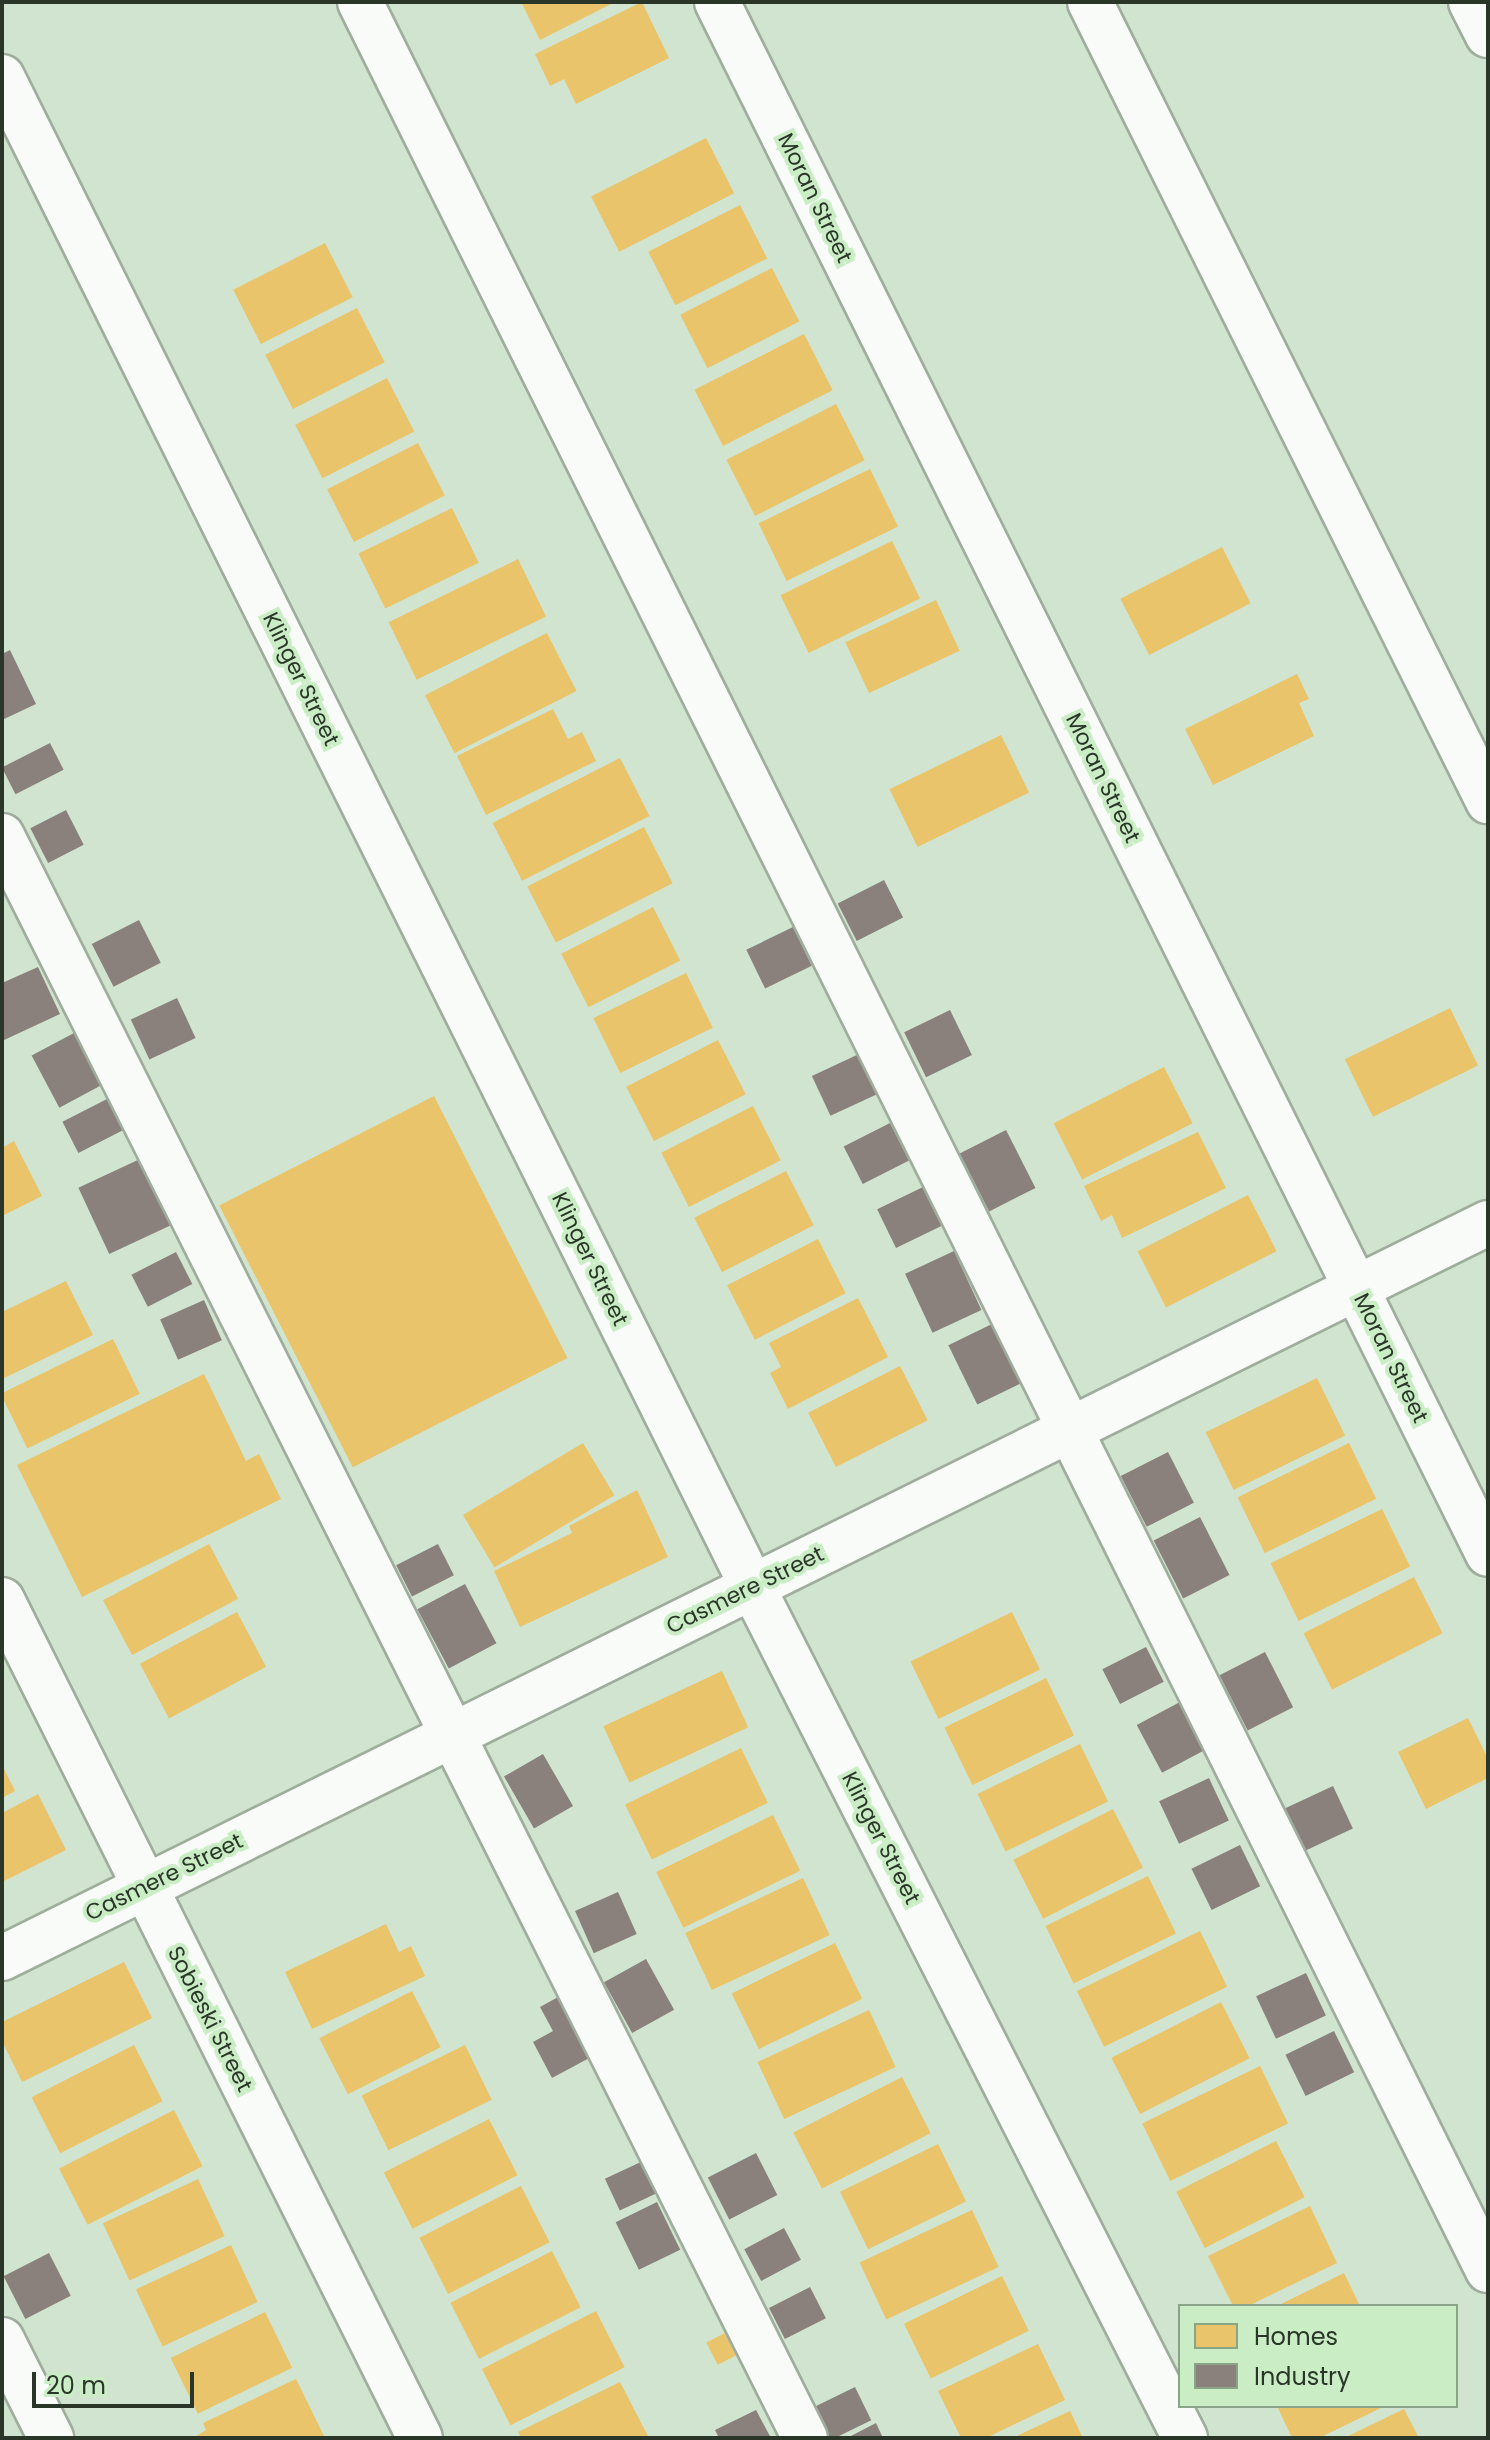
<!DOCTYPE html>
<style>
body{margin:0}
#map{position:relative;width:1490px;height:2440px;overflow:hidden;background:#d1e4cf;font-family:Poppins,sans-serif}
div>[style]{position:absolute}
.homes>*{inset:0;background:#e9c46a;transform-origin:0 0}
.industry>*{inset:0;background:#8a817c;transform-origin:0 0}
.roads{filter:drop-shadow(2px 0 #9ead9c) drop-shadow(-2px 0 #9ead9c) drop-shadow(0 2px #9ead9c) drop-shadow(0 -2px #9ead9c)}
.minor>*{height:44px;margin:-22px;padding:0 22px;transform-origin:22px;border-radius:22px;background:#f8fbf8}
.major>*{height:44px;margin:-22px;padding:0 22px;transform-origin:22px;border-radius:22px;background:#f8fbf8}
span{translate:-50% -50%;white-space:nowrap;text-align:center;line-height:1.15;-webkit-text-stroke:8px #caedc6;paint-order:stroke}
.street-label{font-size:22px;color:#2a3728}
.frame{position:absolute;inset:0;border:4px solid #2a3728;pointer-events:none}
.legend{position:absolute;left:1178px;top:2304px;width:280px;height:104px;box-sizing:border-box;background:#caedc6;border:2px solid #8aa487;margin:0;padding:10px 14px;list-style:none;font-size:24px;color:#2a3728}
.legend li{display:flex;align-items:center;gap:16px;height:40px}
.legend b{width:40px;border:2px solid #8aa487}
.scale{position:absolute;left:32px;top:2372px;width:162px;height:36px;box-sizing:border-box;border:4px solid #2a3728;border-top:0;padding-left:10px;font-size:24px;line-height:28px;white-space:nowrap;color:#2a3728;-webkit-text-stroke:6px #caedc6;paint-order:stroke}
</style>
<div id="map">
<div class="homes">
<div style="clip-path:polygon(521px 2px,615px 2px,540px 40px)"></div>
<div style="clip-path:polygon(642px 2px,669px 58px,576px 104px,564px 79px,550px 86px,535px 54px)"></div>
<div style="left:706px;top:138px;width:62px;height:129px;rotate:63deg"></div>
<div style="left:740px;top:205px;width:60px;height:103px;rotate:63deg"></div>
<div style="left:325px;top:243px;width:61px;height:103px;rotate:63deg"></div>
<div style="left:772px;top:268px;width:60px;height:103px;rotate:63deg"></div>
<div style="left:357px;top:308px;width:61px;height:103px;rotate:63deg"></div>
<div style="left:804px;top:334px;width:63px;height:123px;rotate:63deg"></div>
<div style="left:387px;top:378px;width:60px;height:103px;rotate:63deg"></div>
<div style="left:836px;top:404px;width:63px;height:123px;rotate:63deg"></div>
<div style="left:418px;top:443px;width:59px;height:102px;rotate:63deg"></div>
<div style="left:870px;top:469px;width:64px;height:124px;rotate:64deg"></div>
<div style="left:452px;top:508px;width:61px;height:104px;rotate:64deg"></div>
<div style="left:892px;top:541px;width:64px;height:124px;rotate:64deg"></div>
<div style="left:1222px;top:547px;width:63px;height:114px;rotate:63deg"></div>
<div style="left:518px;top:559px;width:64px;height:144px;rotate:64deg"></div>
<div style="left:936px;top:600px;width:56px;height:100px;rotate:65deg"></div>
<div style="left:547px;top:633px;width:65px;height:137px;rotate:63deg"></div>
<div style="clip-path:polygon(1297px 674px,1309px 699px,1299px 703px,1314px 736px,1213px 785px,1185px 729px)"></div>
<div style="clip-path:polygon(553px 709px,568px 739px,582px 732px,596px 761px,486px 815px,457px 756px)"></div>
<div style="left:1001px;top:735px;width:64px;height:124px;rotate:64deg"></div>
<div style="left:620px;top:758px;width:65px;height:143px;rotate:63deg"></div>
<div style="left:644px;top:827px;width:63px;height:131px;rotate:63deg"></div>
<div style="left:653px;top:907px;width:60px;height:103px;rotate:63deg"></div>
<div style="left:686px;top:973px;width:61px;height:103px;rotate:64deg"></div>
<div style="left:1450px;top:1008px;width:64px;height:117px;rotate:64deg"></div>
<div style="left:718px;top:1040px;width:61px;height:103px;rotate:63deg"></div>
<div style="left:1164px;top:1067px;width:63px;height:124px;rotate:63deg"></div>
<div style="left:434px;top:1096px;width:294px;height:241px;rotate:63deg"></div>
<div style="left:753px;top:1106px;width:61px;height:103px;rotate:63deg"></div>
<div style="clip-path:polygon(1198px 1132px,1226px 1188px,1122px 1238px,1112px 1215px,1101px 1221px,1084px 1186px)"></div>
<div style="clip-path:polygon(14px 1141px,42px 1196px,2px 1216px,2px 1148px)"></div>
<div style="left:786px;top:1171px;width:61px;height:103px;rotate:63deg"></div>
<div style="left:1248px;top:1195px;width:63px;height:124px;rotate:63deg"></div>
<div style="left:818px;top:1239px;width:61px;height:102px;rotate:63deg"></div>
<div style="clip-path:polygon(66px 1281px,93px 1335px,2px 1379px,2px 1312px)"></div>
<div style="clip-path:polygon(858px 1298px,888px 1357px,788px 1409px,770px 1373px,781px 1367px,769px 1343px)"></div>
<div style="left:113px;top:1339px;width:61px;height:125px;rotate:64deg"></div>
<div style="left:900px;top:1366px;width:61px;height:103px;rotate:63deg"></div>
<div style="clip-path:polygon(204px 1374px,246px 1461px,259px 1454px,281px 1499px,82px 1597px,17px 1465px)"></div>
<div style="left:1317px;top:1378px;width:64px;height:124px;rotate:64deg"></div>
<div style="left:583px;top:1443px;width:61px;height:140px;rotate:59deg"></div>
<div style="left:1349px;top:1443px;width:62px;height:124px;rotate:64deg"></div>
<div style="clip-path:polygon(637px 1490px,668px 1557px,520px 1627px,494px 1571px,572px 1533px,569px 1526px)"></div>
<div style="left:1382px;top:1509px;width:64px;height:124px;rotate:64deg"></div>
<div style="left:209px;top:1544px;width:62px;height:120px;rotate:62deg"></div>
<div style="left:1414px;top:1577px;width:63px;height:124px;rotate:63deg"></div>
<div style="left:237px;top:1612px;width:62px;height:110px;rotate:62deg"></div>
<div style="left:1012px;top:1612px;width:64px;height:113px;rotate:64deg"></div>
<div style="left:722px;top:1671px;width:62px;height:131px;rotate:65deg"></div>
<div style="left:1046px;top:1678px;width:64px;height:113px;rotate:64deg"></div>
<div style="clip-path:polygon(1468px 1718px,1488px 1759px,1488px 1778px,1426px 1809px,1398px 1752px)"></div>
<div style="left:1080px;top:1744px;width:64px;height:114px;rotate:64deg"></div>
<div style="left:741px;top:1748px;width:61px;height:129px;rotate:64deg"></div>
<div style="clip-path:polygon(2px 1765px,15px 1791px,2px 1798px)"></div>
<div style="clip-path:polygon(38px 1794px,66px 1850px,2px 1882px,2px 1813px)"></div>
<div style="left:1113px;top:1809px;width:66px;height:112px;rotate:63deg"></div>
<div style="left:773px;top:1815px;width:62px;height:130px;rotate:64deg"></div>
<div style="left:1148px;top:1876px;width:64px;height:114px;rotate:64deg"></div>
<div style="left:803px;top:1878px;width:63px;height:130px;rotate:65deg"></div>
<div style="clip-path:polygon(386px 1924px,399px 1952px,411px 1946px,425px 1976px,312px 2029px,285px 1972px)"></div>
<div style="left:1200px;top:1931px;width:62px;height:137px;rotate:64deg"></div>
<div style="left:835px;top:1943px;width:62px;height:115px;rotate:64deg"></div>
<div style="clip-path:polygon(124px 1962px,152px 2018px,22px 2082px,2px 2041px,2px 2022px)"></div>
<div style="left:412px;top:1991px;width:63px;height:104px;rotate:63deg"></div>
<div style="left:1221px;top:2002px;width:63px;height:123px;rotate:63deg"></div>
<div style="left:869px;top:2010px;width:63px;height:123px;rotate:65deg"></div>
<div style="left:134px;top:2045px;width:63px;height:115px;rotate:63deg"></div>
<div style="left:465px;top:2045px;width:61px;height:115px;rotate:64deg"></div>
<div style="left:1260px;top:2066px;width:64px;height:131px;rotate:64deg"></div>
<div style="left:902px;top:2077px;width:63px;height:122px;rotate:63deg"></div>
<div style="left:174px;top:2110px;width:63px;height:129px;rotate:63deg"></div>
<div style="left:489px;top:2119px;width:63px;height:118px;rotate:63deg"></div>
<div style="left:1276px;top:2141px;width:63px;height:112px;rotate:63deg"></div>
<div style="left:938px;top:2144px;width:64px;height:109px;rotate:64deg"></div>
<div style="left:198px;top:2179px;width:63px;height:105px;rotate:65deg"></div>
<div style="left:521px;top:2186px;width:63px;height:114px;rotate:63deg"></div>
<div style="clip-path:polygon(1310px 2206px,1337px 2263px,1248px 2306px,1233px 2306px,1208px 2256px)"></div>
<div style="left:972px;top:2210px;width:63px;height:124px;rotate:65deg"></div>
<div style="left:231px;top:2245px;width:63px;height:105px;rotate:65deg"></div>
<div style="left:552px;top:2251px;width:63px;height:114px;rotate:63deg"></div>
<div style="clip-path:polygon(1344px 2273px,1360px 2306px,1277px 2306px)"></div>
<div style="left:1002px;top:2276px;width:61px;height:109px;rotate:64deg"></div>
<div style="left:596px;top:2311px;width:63px;height:128px;rotate:63deg"></div>
<div style="left:265px;top:2312px;width:62px;height:105px;rotate:64deg"></div>
<div style="left:725px;top:2333px;width:25px;height:21px;rotate:63deg"></div>
<div style="clip-path:polygon(1038px 2344px,1065px 2400px,986px 2438px,961px 2438px,938px 2391px)"></div>
<div style="clip-path:polygon(296px 2379px,325px 2438px,193px 2438px,206px 2430px,203px 2423px)"></div>
<div style="clip-path:polygon(620px 2382px,649px 2438px,521px 2438px,518px 2432px)"></div>
<div style="clip-path:polygon(1277px 2406px,1385px 2406px,1319px 2438px,1292px 2438px)"></div>
<div style="clip-path:polygon(1404px 2409px,1419px 2438px,1344px 2438px)"></div>
<div style="clip-path:polygon(1070px 2411px,1083px 2438px,1012px 2438px)"></div>
</div>
<div class="industry">
<div style="clip-path:polygon(10px 650px,36px 704px,2px 720px,2px 654px)"></div>
<div style="left:50px;top:743px;width:30px;height:54px;rotate:63deg"></div>
<div style="left:66px;top:810px;width:39px;height:40px;rotate:63deg"></div>
<div style="left:884px;top:880px;width:42px;height:52px;rotate:63deg"></div>
<div style="left:139px;top:920px;width:48px;height:53px;rotate:63deg"></div>
<div style="left:793px;top:927px;width:43px;height:52px;rotate:64deg"></div>
<div style="clip-path:polygon(38px 967px,60px 1014px,2px 1041px,2px 983px)"></div>
<div style="left:177px;top:998px;width:44px;height:51px;rotate:65deg"></div>
<div style="left:950px;top:1010px;width:50px;height:51px;rotate:64deg"></div>
<div style="left:74px;top:1033px;width:59px;height:48px;rotate:62deg"></div>
<div style="left:859px;top:1054px;width:44px;height:52px;rotate:65deg"></div>
<div style="left:107px;top:1099px;width:35px;height:50px;rotate:63deg"></div>
<div style="left:890px;top:1123px;width:42px;height:52px;rotate:63deg"></div>
<div style="left:1006px;top:1130px;width:65px;height:52px;rotate:63deg"></div>
<div style="left:140px;top:1159px;width:73px;height:68px;rotate:65deg"></div>
<div style="left:923px;top:1187px;width:43px;height:51px;rotate:64deg"></div>
<div style="left:954px;top:1251px;width:65px;height:54px;rotate:65deg"></div>
<div style="left:176px;top:1252px;width:36px;height:50px;rotate:63deg"></div>
<div style="left:204px;top:1300px;width:44px;height:48px;rotate:66deg"></div>
<div style="left:996px;top:1322px;width:66px;height:53px;rotate:64deg"></div>
<div style="left:1168px;top:1452px;width:57px;height:53px;rotate:63deg"></div>
<div style="left:1200px;top:1517px;width:65px;height:52px;rotate:63deg"></div>
<div style="left:438px;top:1544px;width:35px;height:47px;rotate:63deg"></div>
<div style="left:465px;top:1584px;width:67px;height:54px;rotate:62deg"></div>
<div style="left:1146px;top:1647px;width:39px;height:49px;rotate:63deg"></div>
<div style="left:1265px;top:1652px;width:62px;height:51px;rotate:63deg"></div>
<div style="left:1180px;top:1702px;width:54px;height:49px;rotate:62deg"></div>
<div style="left:543px;top:1754px;width:60px;height:45px;rotate:60deg"></div>
<div style="left:1209px;top:1778px;width:47px;height:55px;rotate:65deg"></div>
<div style="left:1333px;top:1786px;width:47px;height:55px;rotate:65deg"></div>
<div style="left:1240px;top:1845px;width:46px;height:54px;rotate:64deg"></div>
<div style="left:618px;top:1892px;width:46px;height:47px;rotate:66deg"></div>
<div style="left:646px;top:1959px;width:58px;height:48px;rotate:61deg"></div>
<div style="left:1306px;top:1973px;width:47px;height:55px;rotate:65deg"></div>
<div style="clip-path:polygon(560px 1996px,593px 2056px,552px 2078px,533px 2042px,553px 2031px,540px 2007px)"></div>
<div style="left:1334px;top:2031px;width:46px;height:54px;rotate:64deg"></div>
<div style="left:756px;top:2153px;width:47px;height:54px;rotate:63deg"></div>
<div style="left:643px;top:2161px;width:35px;height:42px;rotate:65deg"></div>
<div style="left:657px;top:2202px;width:53px;height:46px;rotate:64deg"></div>
<div style="left:784px;top:2228px;width:36px;height:45px;rotate:62deg"></div>
<div style="left:49px;top:2253px;width:48px;height:51px;rotate:63deg"></div>
<div style="left:810px;top:2287px;width:35px;height:46px;rotate:63deg"></div>
<div style="left:855px;top:2387px;width:37px;height:46px;rotate:64deg"></div>
<div style="clip-path:polygon(756px 2410px,771px 2438px,719px 2438px,715px 2430px)"></div>
<div style="clip-path:polygon(876px 2423px,883px 2438px,847px 2438px)"></div>
</div>
<div class="roads">
<div class="minor">
<div style="left:360px;top:2px;width:2533px;rotate:63.56deg"></div>
<div style="left:717px;top:2px;width:1733px;rotate:63.58deg"></div>
<div style="left:1090px;top:2px;width:893px;rotate:63.52deg"></div>
<div style="left:2px;top:77px;width:1685px;rotate:63.57deg"></div>
<div style="left:752px;top:1586px;width:956px;rotate:63.06deg"></div>
<div style="left:2px;top:836px;width:1792px;rotate:63.38deg"></div>
<div style="left:2px;top:1600px;width:936px;rotate:63.49deg"></div>
<div style="left:2px;top:1958px;width:1658px;rotate:-26.32deg"></div>
<div style="left:2px;top:2340px;width:110px;rotate:63.4deg"></div>
</div>
<div class="major">
<div style="left:1471px;top:2px;width:37px;rotate:63deg"></div>
</div>
</div>
<div class="street-label">
<span style="left:815px;top:198px;rotate:64deg">Moran Street</span>
<span style="left:301px;top:679px;rotate:64deg">Klinger Street</span>
<span style="left:1103px;top:778px;rotate:64deg">Moran Street</span>
<span style="left:590px;top:1259px;rotate:64deg">Klinger Street</span>
<span style="left:1391px;top:1358px;rotate:64deg">Moran Street</span>
<span style="left:745px;top:1590px;rotate:-26deg">Casmere Street</span>
<span style="left:881px;top:1838px;rotate:63deg">Klinger Street</span>
<span style="left:164px;top:1877px;rotate:-26deg">Casmere Street</span>
<span style="left:210px;top:2019px;rotate:63deg">Sobieski Street</span>
</div>
<div class="frame"></div>
<ul class="legend">
<li><b style="height:22px;background:#e9c46a"></b>Homes</li>
<li><b style="height:22px;background:#8a817c"></b>Industry</li>
</ul>
<div class="scale">20 m</div>
</div>
